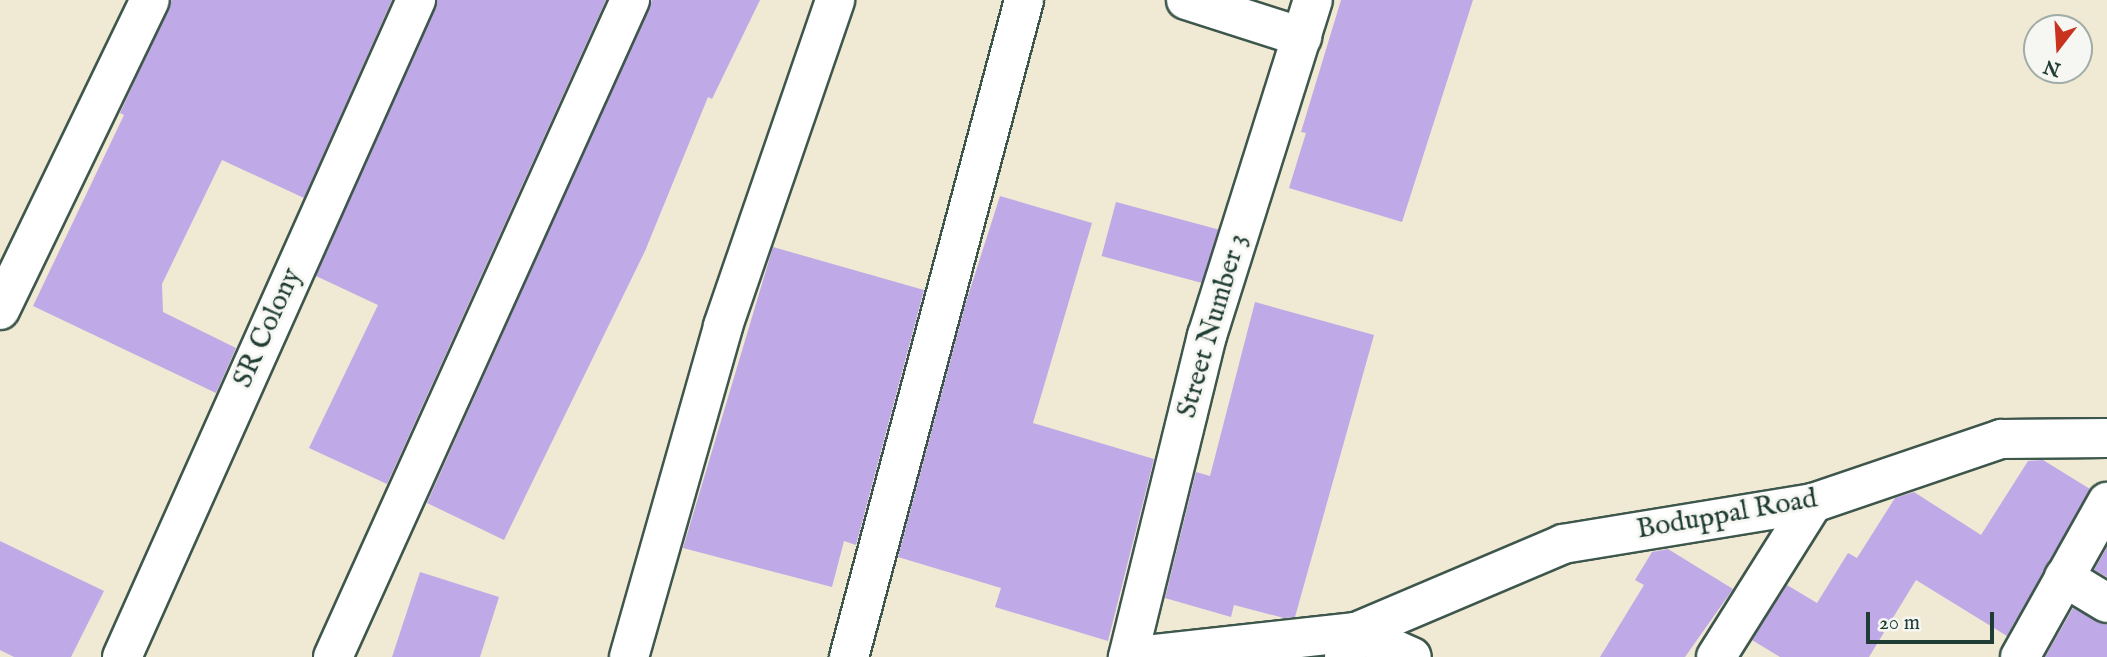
<!DOCTYPE html>
<style>
body{margin:0}
#map{position:relative;width:2107px;height:657px;overflow:hidden;background:#f0e9d3;font-family:"IM FELL English",serif}
div>[style]{position:absolute}
.building>*{inset:0;background:#c0a9e7;transform-origin:0 0}
.roads{filter:drop-shadow(2px 0 #3e574c) drop-shadow(-2px 0 #3e574c) drop-shadow(0 2px #3e574c) drop-shadow(0 -2px #3e574c)}
.minor>*{height:38px;margin:-19px;padding:0 19px;transform-origin:19px;border-radius:19px;background:#fff}
span{translate:-50% -50%;white-space:nowrap;text-align:center;line-height:1.15;-webkit-text-stroke:6px #f6f6f2;paint-order:stroke}
.street-label{font-size:28px;color:#1f3d34}
.north{position:absolute;left:2023px;top:14px;width:70px;height:70px;box-sizing:border-box;background:#f6f6f2;border:2px solid #a0aca6;border-radius:50%;rotate:197deg;font-size:19px;font-weight:700;line-height:28px;text-align:center;color:#1f3d34}
.north::after{content:'';display:block;margin:auto;width:24px;height:32px;background:#c8321e;clip-path:polygon(50% 0,100% 100%,50% 72%,0 100%)}
.scale{position:absolute;left:1866px;top:612px;width:128px;height:32px;box-sizing:border-box;border:4px solid #1f3d34;border-top:0;padding-left:9px;font-size:21px;line-height:24px;white-space:nowrap;color:#1f3d34;-webkit-text-stroke:5px #f6f6f2;paint-order:stroke}
</style>
<div id="map">
<div class="building">
<div style="clip-path:polygon(172px 0,392px 0,304px 198px,222px 160px,162px 284px,163px 312px,236px 348px,216px 393px,33px 306px,124px 115px,120px 113px)"></div>
<div style="clip-path:polygon(437px 0,606px 0,387px 484px,309px 448px,378px 305px,316px 276px)"></div>
<div style="clip-path:polygon(652px 0,760px 0,712px 99px,708px 97px,645px 251px,504px 540px,427px 503px)"></div>
<div style="clip-path:polygon(1341px 0,1473px 0,1402px 222px,1289px 188px,1306px 133px,1301px 132px)"></div>
<div style="clip-path:polygon(1000px 196px,1092px 223px,1033px 423px,1154px 459px,1108px 641px,995px 607px,1001px 588px,898px 557px,966px 302px)"></div>
<div style="left:1116px;top:202px;width:106px;height:56px;rotate:15deg"></div>
<div style="clip-path:polygon(773px 247px,924px 290px,856px 545px,844px 541px,832px 587px,683px 548px)"></div>
<div style="clip-path:polygon(1255px 302px,1374px 335px,1295px 617px,1284px 618px,1234px 605px,1231px 617px,1165px 598px,1196px 472px,1210px 476px)"></div>
<div style="clip-path:polygon(2043px 460px,2090px 489px,2007px 636px,1916px 580px,1869px 657px,1780px 657px,1752px 640px,1787px 585px,1817px 603px,1848px 553px,1857px 558px,1895px 498px,1914px 492px,1981px 535px,2028px 461px)"></div>
<div style="clip-path:polygon(0 541px,104px 591px,71px 657px,14px 657px,0 650px)"></div>
<div style="clip-path:polygon(2107px 547px,2107px 577px,2094px 570px)"></div>
<div style="clip-path:polygon(1668px 549px,1733px 589px,1685px 657px,1600px 657px,1644px 585px,1635px 580px,1652px 552px)"></div>
<div style="clip-path:polygon(420px 572px,499px 597px,480px 657px,392px 657px)"></div>
<div style="clip-path:polygon(2073px 608px,2107px 625px,2107px 657px,2045px 657px)"></div>
</div>
<div class="roads">
<div class="minor">
<div style="left:1186px;top:0;width:122px;rotate:17.7deg"></div>
<div style="left:0;top:310px;width:344px;rotate:-64.2deg"></div>
<div style="left:2064px;top:577px;width:50px;rotate:31.2deg"></div>
<div style="left:122px;top:657px;width:720px;rotate:-65.89deg"></div>
<div style="left:333px;top:657px;width:721px;rotate:-65.67deg"></div>
<div style="left:629px;top:657px;width:344px;rotate:-74.1deg"></div>
<div style="left:723px;top:326px;width:345px;rotate:-71deg"></div>
<div style="left:849px;top:657px;width:680px;rotate:-75.08deg"></div>
<div style="left:1128px;top:657px;width:331px;rotate:-76.2deg"></div>
<div style="left:1207px;top:336px;width:352px;rotate:-72.5deg"></div>
<div style="left:1128px;top:657px;width:229px;rotate:-6.3deg"></div>
<div style="left:1356px;top:632px;width:61px;rotate:24.1deg"></div>
<div style="left:1344px;top:657px;width:28px;rotate:-64deg"></div>
<div style="left:1356px;top:632px;width:225px;rotate:-23deg"></div>
<div style="left:1563px;top:544px;width:253px;rotate:-9.3deg"></div>
<div style="left:1813px;top:503px;width:199px;rotate:-18.8deg"></div>
<div style="left:2001px;top:439px;width:106px;rotate:-0.5deg"></div>
<div style="left:1716px;top:657px;width:182px;rotate:-57.8deg"></div>
<div style="left:2020px;top:657px;width:178px;rotate:-60.7deg"></div>
</div>
</div>
<div class="street-label">
<span style="left:1213px;top:326px;rotate:-74deg">Street Number 3</span>
<span style="left:268px;top:328px;rotate:-66deg">SR Colony</span>
<span style="left:1727px;top:515px;rotate:-10deg">Boduppal Road</span>
</div>
<div class="north">N</div>
<div class="scale">20 m</div>
</div>
